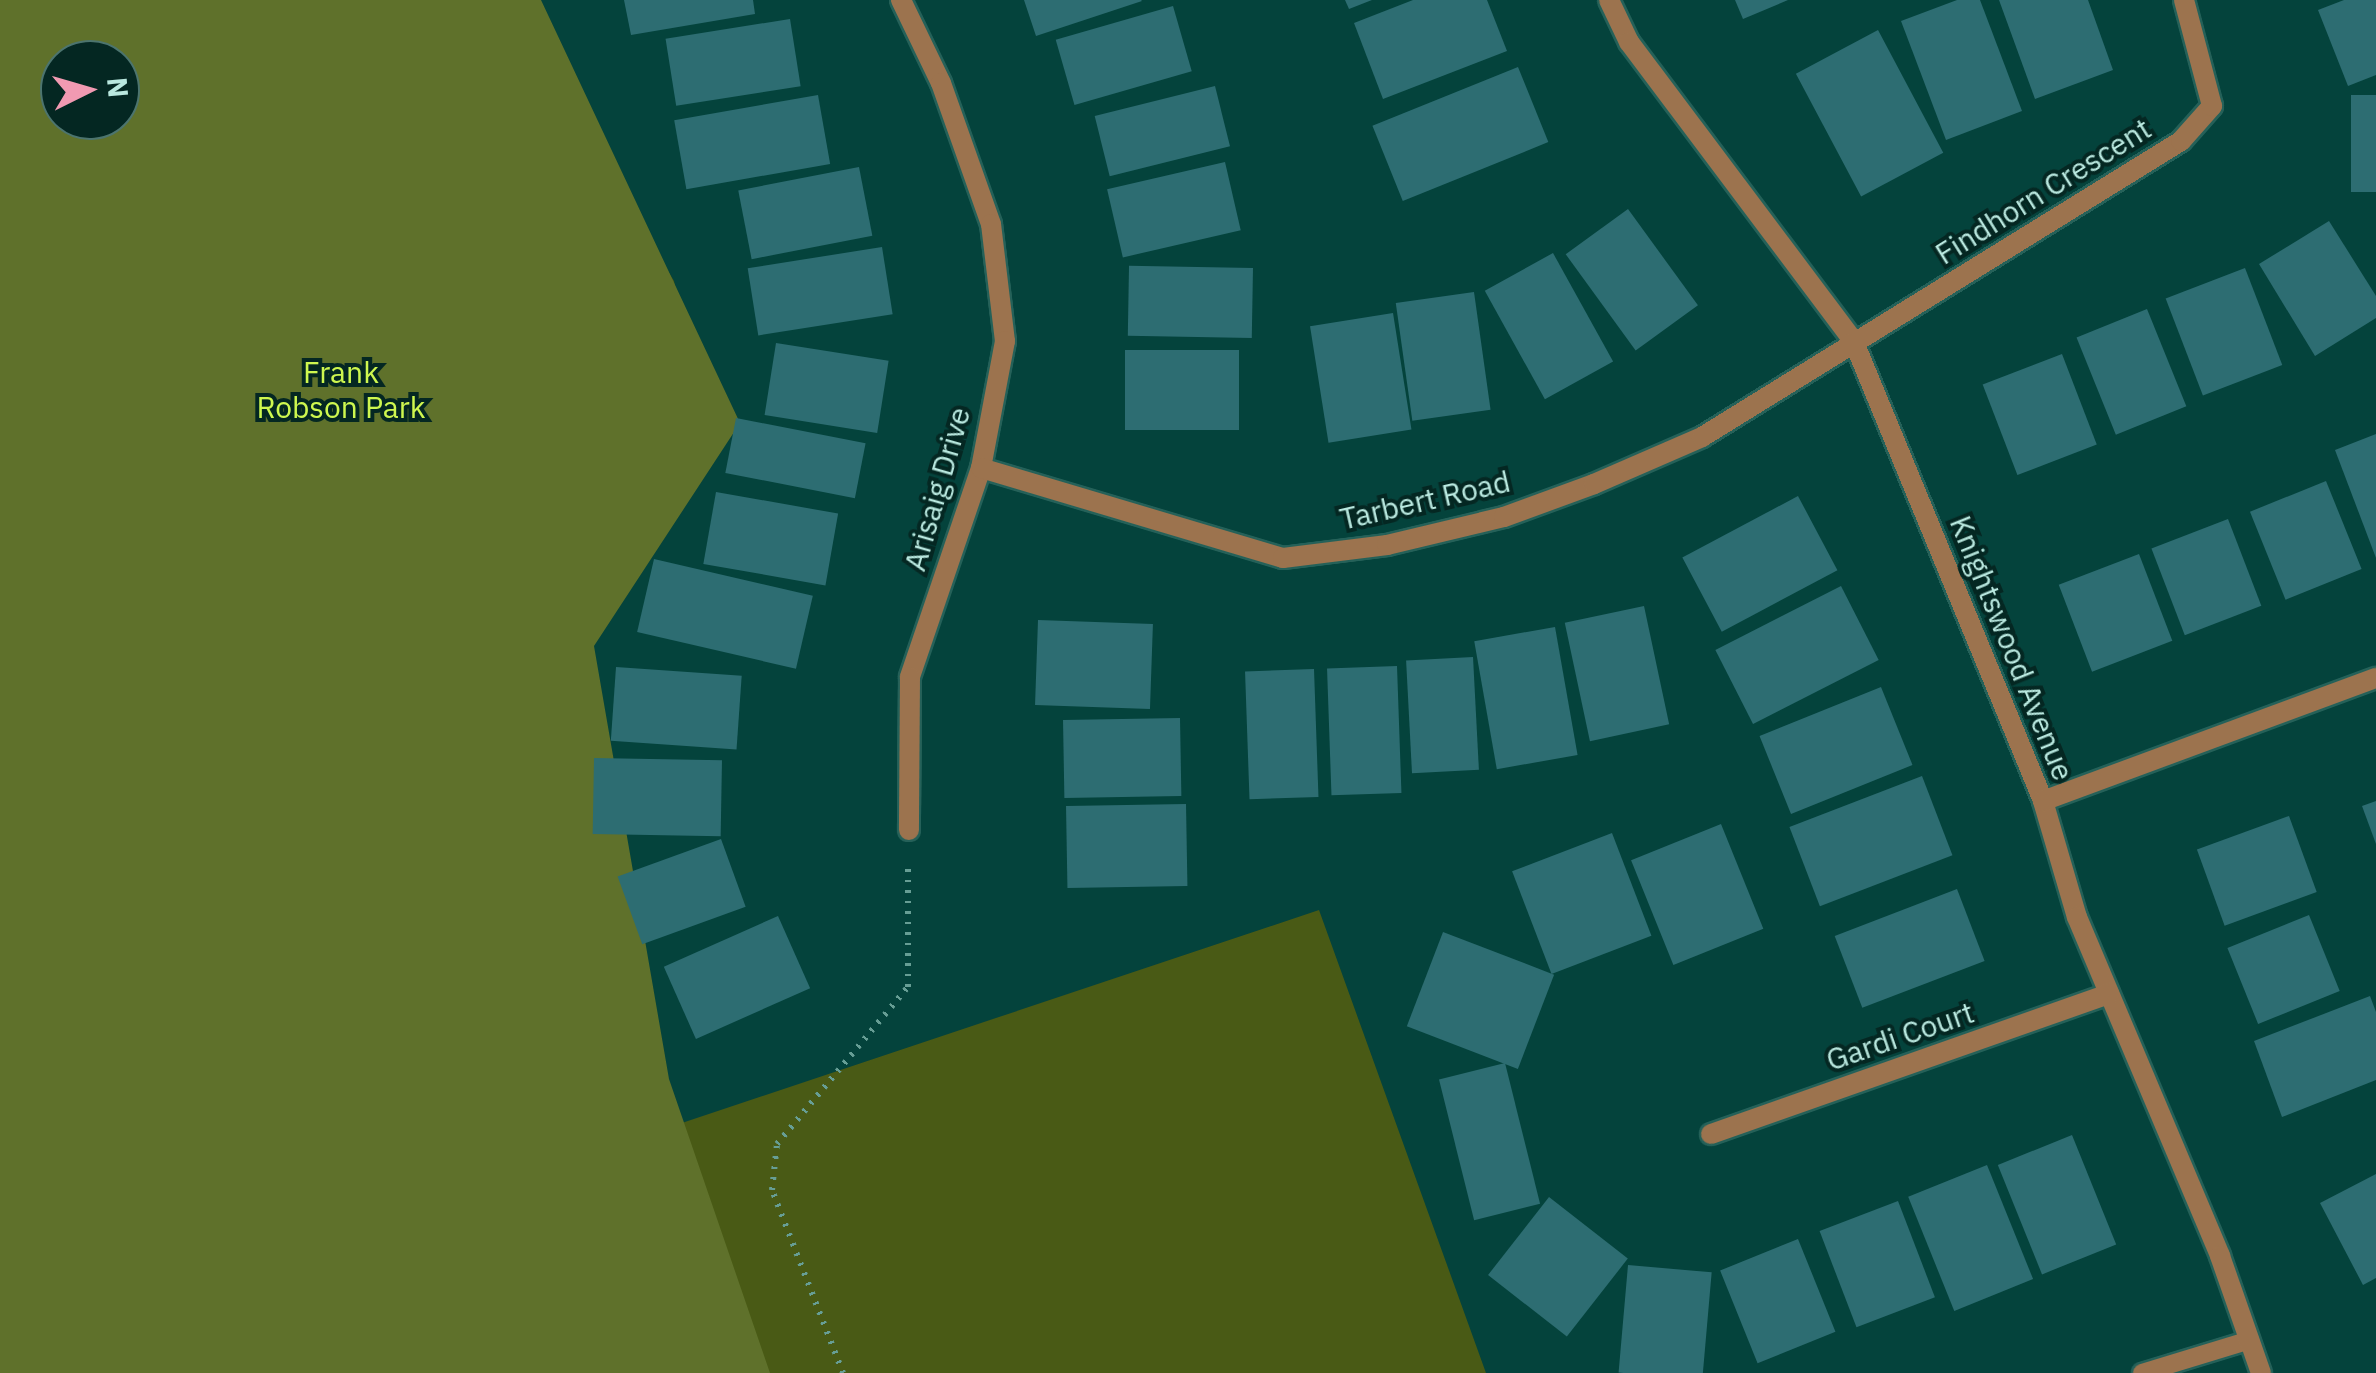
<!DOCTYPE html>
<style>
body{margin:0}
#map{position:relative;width:2376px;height:1373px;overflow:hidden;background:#04433c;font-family:"IBM Plex Sans",sans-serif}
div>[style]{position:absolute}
.green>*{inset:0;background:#495a15}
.forest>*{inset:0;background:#5f712b}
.building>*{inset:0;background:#2d6d72;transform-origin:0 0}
.path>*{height:6px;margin-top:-3px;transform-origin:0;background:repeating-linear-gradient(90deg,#679e95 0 2.5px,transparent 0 10.5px)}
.roads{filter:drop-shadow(2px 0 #256159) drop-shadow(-2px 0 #256159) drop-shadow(0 2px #256159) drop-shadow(0 -2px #256159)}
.lane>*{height:18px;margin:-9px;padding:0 9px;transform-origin:9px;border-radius:9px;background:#9c734e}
.street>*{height:20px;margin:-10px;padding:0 10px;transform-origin:10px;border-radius:10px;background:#9c734e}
span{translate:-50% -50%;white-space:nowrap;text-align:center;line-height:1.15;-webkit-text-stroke:8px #042722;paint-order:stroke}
.street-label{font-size:30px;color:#b9e8df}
.park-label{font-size:30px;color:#cef74f}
.north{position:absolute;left:40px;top:40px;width:100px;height:100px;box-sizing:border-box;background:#042722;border:2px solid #4c746e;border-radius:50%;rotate:85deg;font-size:28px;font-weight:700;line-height:40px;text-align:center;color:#b9e8df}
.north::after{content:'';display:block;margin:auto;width:35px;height:45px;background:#f19ab2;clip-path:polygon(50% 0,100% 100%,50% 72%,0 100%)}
</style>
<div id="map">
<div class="green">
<div style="clip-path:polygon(evenodd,0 0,505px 0,674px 281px,711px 450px,552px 696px,640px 1137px,1319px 910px,1486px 1373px,0 1373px,0 0,60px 60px,120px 60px,120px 120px,60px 120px,60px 60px)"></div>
</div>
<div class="forest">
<div style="clip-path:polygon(evenodd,0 0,541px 0,740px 423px,594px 646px,669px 1079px,770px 1373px,0 1373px,0 0,60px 60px,120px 60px,120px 120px,60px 120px,60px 60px)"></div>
</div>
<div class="building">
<div style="clip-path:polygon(624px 0,753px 0,755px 14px,631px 35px)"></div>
<div style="clip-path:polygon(1024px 0,1141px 0,1142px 1px,1036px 36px)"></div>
<div style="clip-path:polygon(1345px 0,1372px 0,1349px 9px)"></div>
<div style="clip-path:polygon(1413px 0,1487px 0,1507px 51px,1383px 99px,1354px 23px)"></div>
<div style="clip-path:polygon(1735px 0,1788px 0,1743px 19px)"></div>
<div style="clip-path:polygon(1957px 0,1980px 0,2022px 111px,1946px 140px,1901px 21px)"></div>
<div style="clip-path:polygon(1999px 0,2088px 0,2113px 70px,2035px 99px)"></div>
<div style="clip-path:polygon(2344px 0,2376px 0,2376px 75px,2348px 86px,2318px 10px)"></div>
<div style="left:1173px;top:6px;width:68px;height:122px;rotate:74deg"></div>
<div style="left:790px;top:19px;width:68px;height:126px;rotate:81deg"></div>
<div style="left:1878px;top:30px;width:139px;height:93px;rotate:62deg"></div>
<div style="left:1518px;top:67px;width:81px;height:157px;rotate:68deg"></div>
<div style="left:1215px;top:86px;width:62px;height:124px;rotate:76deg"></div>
<div style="left:818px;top:95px;width:70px;height:146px;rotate:80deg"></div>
<div style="left:2351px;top:95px;width:25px;height:97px"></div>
<div style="left:1225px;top:162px;width:70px;height:121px;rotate:77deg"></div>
<div style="left:859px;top:167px;width:70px;height:123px;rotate:79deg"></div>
<div style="left:1628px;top:209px;width:119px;height:77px;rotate:54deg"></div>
<div style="clip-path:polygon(2329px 221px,2376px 296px,2376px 318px,2315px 356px,2259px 264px)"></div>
<div style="left:882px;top:247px;width:68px;height:136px;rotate:81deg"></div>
<div style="left:1553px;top:253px;width:124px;height:78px;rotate:61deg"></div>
<div style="left:1253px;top:268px;width:70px;height:124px;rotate:91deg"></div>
<div style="left:2245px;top:268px;width:104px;height:85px;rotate:69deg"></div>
<div style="left:1474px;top:292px;width:119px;height:79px;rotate:82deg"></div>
<div style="left:2147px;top:309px;width:105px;height:76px;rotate:68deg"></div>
<div style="left:1393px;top:313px;width:118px;height:84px;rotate:81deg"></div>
<div style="left:776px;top:343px;width:114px;height:73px;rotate:9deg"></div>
<div style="left:1125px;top:350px;width:114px;height:80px"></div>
<div style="left:2062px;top:354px;width:97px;height:85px;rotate:69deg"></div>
<div style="left:736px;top:418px;width:132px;height:56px;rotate:11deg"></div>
<div style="clip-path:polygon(2376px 434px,2376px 558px,2335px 450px)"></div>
<div style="left:2326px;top:481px;width:95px;height:82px;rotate:68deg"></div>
<div style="left:716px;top:492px;width:124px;height:73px;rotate:10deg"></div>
<div style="left:1798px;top:496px;width:84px;height:131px;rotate:62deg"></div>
<div style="left:2228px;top:519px;width:93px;height:82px;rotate:69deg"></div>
<div style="left:2139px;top:554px;width:93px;height:86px;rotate:69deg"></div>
<div style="left:654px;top:559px;width:163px;height:75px;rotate:13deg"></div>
<div style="left:1841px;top:586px;width:83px;height:141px;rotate:63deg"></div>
<div style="left:1644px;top:606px;width:121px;height:81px;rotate:78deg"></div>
<div style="left:1038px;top:620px;width:115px;height:85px;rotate:2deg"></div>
<div style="left:1555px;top:627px;width:130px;height:82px;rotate:80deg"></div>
<div style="left:1473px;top:657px;width:113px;height:67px;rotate:87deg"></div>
<div style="left:1397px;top:666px;width:127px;height:70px;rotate:88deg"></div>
<div style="left:616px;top:667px;width:126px;height:74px;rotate:4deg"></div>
<div style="left:1314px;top:669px;width:128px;height:69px;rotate:88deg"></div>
<div style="left:1881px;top:687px;width:84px;height:131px;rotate:68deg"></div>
<div style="left:1180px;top:718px;width:78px;height:117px;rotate:89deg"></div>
<div style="left:594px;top:758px;width:128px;height:76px;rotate:1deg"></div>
<div style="left:1922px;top:776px;width:85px;height:142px;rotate:69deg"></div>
<div style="clip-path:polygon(2376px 801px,2376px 844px,2362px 806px)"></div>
<div style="left:1186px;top:804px;width:82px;height:120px;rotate:89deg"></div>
<div style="left:2289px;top:816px;width:81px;height:98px;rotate:70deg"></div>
<div style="left:1721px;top:824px;width:113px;height:97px;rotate:68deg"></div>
<div style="left:1612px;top:833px;width:110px;height:107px;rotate:69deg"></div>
<div style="left:721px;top:839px;width:72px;height:110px;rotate:70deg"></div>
<div style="left:1957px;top:889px;width:77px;height:131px;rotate:69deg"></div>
<div style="left:2309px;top:915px;width:82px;height:88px;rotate:68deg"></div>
<div style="left:778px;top:916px;width:79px;height:125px;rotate:66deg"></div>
<div style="left:1443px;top:932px;width:119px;height:101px;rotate:21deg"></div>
<div style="clip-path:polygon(2370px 996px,2376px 1012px,2376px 1080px,2282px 1117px,2254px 1041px)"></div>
<div style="left:1505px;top:1063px;width:145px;height:68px;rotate:76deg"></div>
<div style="left:2072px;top:1135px;width:118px;height:80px;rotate:68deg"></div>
<div style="left:1987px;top:1165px;width:123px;height:85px;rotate:68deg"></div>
<div style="clip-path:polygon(2376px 1174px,2376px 1278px,2363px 1285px,2320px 1203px)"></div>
<div style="left:1549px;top:1197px;width:100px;height:99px;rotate:38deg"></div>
<div style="left:1898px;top:1201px;width:103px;height:84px;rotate:69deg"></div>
<div style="left:1798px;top:1239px;width:100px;height:84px;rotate:68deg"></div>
<div style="left:1628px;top:1265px;width:84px;height:108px;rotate:5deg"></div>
</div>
<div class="path">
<div style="left:843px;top:1373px;width:196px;rotate:-111.2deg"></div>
<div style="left:772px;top:1190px;width:46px;rotate:-83.8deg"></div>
<div style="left:777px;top:1144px;width:204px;rotate:-50.2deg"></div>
<div style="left:908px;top:987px;width:126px;rotate:-90deg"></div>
</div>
<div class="roads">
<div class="lane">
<div style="left:2142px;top:1373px;width:113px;rotate:-17deg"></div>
</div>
<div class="street">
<div style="left:901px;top:0;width:92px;rotate:64.3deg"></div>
<div style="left:941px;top:83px;width:150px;rotate:70.5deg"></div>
<div style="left:991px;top:224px;width:118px;rotate:83.2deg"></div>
<div style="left:1005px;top:341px;width:129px;rotate:100.7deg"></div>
<div style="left:981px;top:468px;width:221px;rotate:108.8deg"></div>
<div style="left:910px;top:677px;width:153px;rotate:90.4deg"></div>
<div style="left:1609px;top:0;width:47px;rotate:64.5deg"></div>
<div style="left:1629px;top:42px;width:375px;rotate:53.1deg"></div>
<div style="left:1854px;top:342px;width:496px;rotate:67.6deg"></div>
<div style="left:2043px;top:801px;width:121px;rotate:73.7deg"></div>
<div style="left:2077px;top:917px;width:368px;rotate:67.1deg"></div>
<div style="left:2220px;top:1256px;width:124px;rotate:70.7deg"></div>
<div style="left:981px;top:468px;width:315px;rotate:16.6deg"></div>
<div style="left:1283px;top:558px;width:105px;rotate:-7.1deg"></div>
<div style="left:1387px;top:545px;width:120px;rotate:-13.5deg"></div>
<div style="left:1504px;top:517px;width:96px;rotate:-20.1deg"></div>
<div style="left:1594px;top:484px;width:118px;rotate:-23.5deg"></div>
<div style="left:1702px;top:437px;width:563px;rotate:-31.71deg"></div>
<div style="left:2181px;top:141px;width:47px;rotate:-48.5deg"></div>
<div style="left:2212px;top:106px;width:110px;rotate:-104.8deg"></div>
<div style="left:2043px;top:801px;width:355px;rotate:-20.3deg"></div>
<div style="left:1711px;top:1134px;width:422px;rotate:-19.4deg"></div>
</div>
</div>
<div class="street-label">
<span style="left:2043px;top:191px;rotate:-32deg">Findhorn Crescent</span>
<span style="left:937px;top:489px;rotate:-74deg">Arisaig Drive</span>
<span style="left:1425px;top:500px;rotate:-13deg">Tarbert Road</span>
<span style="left:2012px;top:648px;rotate:68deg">Knightswood Avenue</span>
<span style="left:1900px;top:1036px;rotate:-19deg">Gardi Court</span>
</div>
<div class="park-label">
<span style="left:341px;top:389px">Frank<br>Robson Park</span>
</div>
<div class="north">N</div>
</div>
